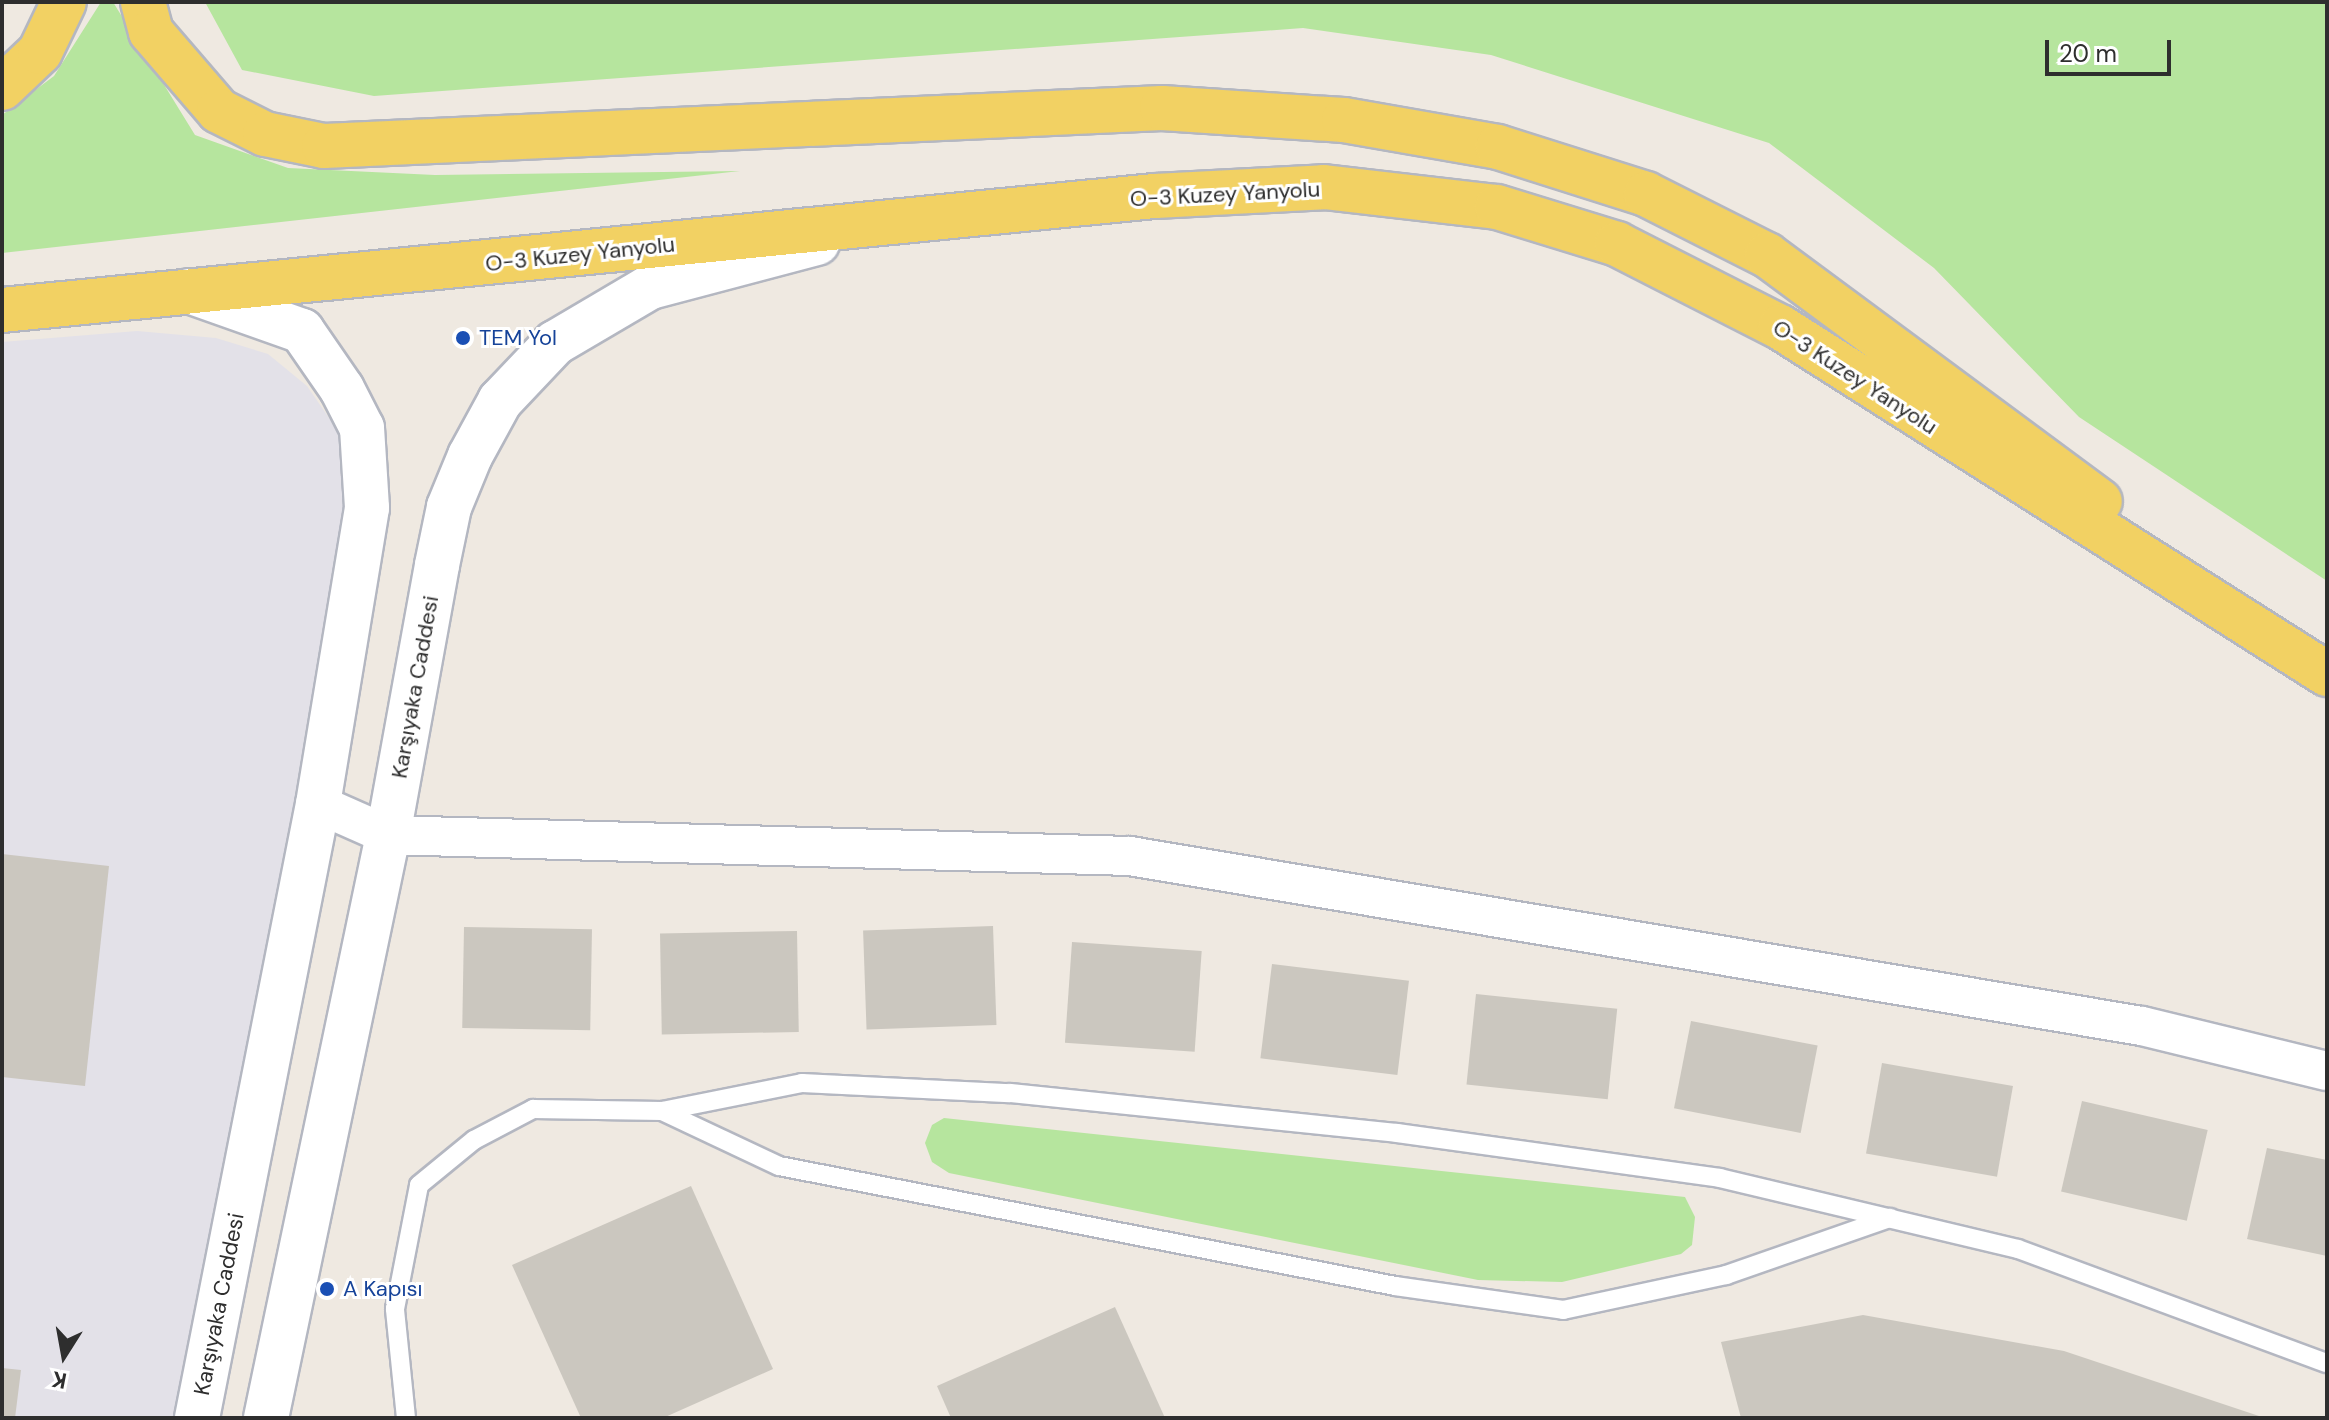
<!DOCTYPE html>
<meta charset="utf-8">
<style>
body{margin:0}
#map{position:relative;width:2329px;height:1420px;overflow:hidden;background:#efe9e1;font-family:"DM Sans",sans-serif}
div>[style]{position:absolute}
.industrial>*{inset:0;background:#e3e1e8}
.green>*{inset:0;background:#b6e59e}
.building>*{inset:0;background:#cbc7bf;transform-origin:0 0}
.roads{filter:drop-shadow(2px 0 #b4b7c1) drop-shadow(-2px 0 #b4b7c1) drop-shadow(0 2px #b4b7c1) drop-shadow(0 -2px #b4b7c1)}
.service>*{height:18px;margin:-9px;padding:0 9px;transform-origin:9px;border-radius:9px;background:#fff}
.minor>*{height:38px;margin:-19px;padding:0 19px;transform-origin:19px;border-radius:19px;background:#fff}
.secondary>*{height:44px;margin:-22px;padding:0 22px;transform-origin:22px;border-radius:22px;background:#fff}
.primary>*{height:44px;margin:-22px;padding:0 22px;transform-origin:22px;border-radius:22px;background:#f2d163}
.dots>*{width:22px;height:22px;translate:-50% -50%;box-sizing:border-box;border:4px solid #fff;border-radius:50%}
span{translate:-50% -50%;white-space:nowrap;text-align:center;line-height:1.15;-webkit-text-stroke:6px #fff;paint-order:stroke}
.street-label{font-size:22px;color:#2e2e2e}
.transit-label{font-size:22px;color:#164399}
.left{translate:0 -50%;text-align:left}
.frame{position:absolute;inset:0;border:4px solid #2e2e2e;pointer-events:none}
.north{position:absolute;left:24px;top:1316px;width:80px;height:80px;-webkit-text-stroke:6px #fff;paint-order:stroke;rotate:191deg;font-size:22px;font-weight:700;line-height:32px;text-align:center;color:#2e2e2e}
.north::after{content:'';display:block;margin:auto;width:28px;height:36px;background:#2e2e2e;clip-path:polygon(50% 0,100% 100%,50% 72%,0 100%)}
.scale{position:absolute;left:2045px;top:40px;width:126px;height:36px;box-sizing:border-box;border:4px solid #2e2e2e;border-top:0;padding-left:10px;font-size:24px;line-height:28px;white-space:nowrap;color:#2e2e2e;-webkit-text-stroke:6px #fff;paint-order:stroke}
</style>
<div id="map">
<div class="industrial">
<div style="clip-path:polygon(137px 331px,216px 338px,268px 354px,307px 386px,336px 428px,358px 484px,179px 1418px,2px 1418px,2px 342px)"></div>
</div>
<div class="green">
<div style="clip-path:polygon(101px 2px,113px 2px,195px 135px,288px 168px,435px 175px,740px 171px,2px 253px,2px 115px,54px 76px)"></div>
<div style="clip-path:polygon(205px 2px,2327px 2px,2327px 581px,2079px 417px,1934px 268px,1769px 143px,1491px 55px,1303px 28px,374px 96px,242px 70px)"></div>
<div style="clip-path:polygon(944px 1118px,1685px 1197px,1695px 1217px,1692px 1245px,1681px 1254px,1562px 1282px,1478px 1280px,949px 1173px,932px 1162px,925px 1143px,932px 1125px)"></div>
</div>
<div class="building">
<div style="clip-path:polygon(2px 854px,109px 866px,85px 1086px,2px 1077px)"></div>
<div style="left:993px;top:926px;width:99px;height:130px;rotate:88deg"></div>
<div style="left:464px;top:927px;width:128px;height:101px;rotate:1deg"></div>
<div style="left:797px;top:931px;width:101px;height:137px;rotate:89deg"></div>
<div style="left:1072px;top:942px;width:130px;height:101px;rotate:4deg"></div>
<div style="left:1272px;top:964px;width:138px;height:95px;rotate:7deg"></div>
<div style="left:1476px;top:994px;width:142px;height:91px;rotate:6deg"></div>
<div style="left:1691px;top:1021px;width:129px;height:89px;rotate:11deg"></div>
<div style="left:1882px;top:1063px;width:133px;height:92px;rotate:10deg"></div>
<div style="left:2082px;top:1101px;width:129px;height:93px;rotate:13deg"></div>
<div style="clip-path:polygon(2267px 1148px,2327px 1160px,2327px 1256px,2247px 1239px)"></div>
<div style="clip-path:polygon(691px 1186px,773px 1369px,663px 1418px,581px 1418px,512px 1265px)"></div>
<div style="clip-path:polygon(1115px 1307px,1165px 1418px,951px 1418px,937px 1386px)"></div>
<div style="clip-path:polygon(1863px 1315px,2064px 1351px,2265px 1418px,1741px 1418px,1721px 1342px)"></div>
<div style="clip-path:polygon(2px 1368px,21px 1370px,15px 1418px,2px 1418px)"></div>
</div>
<div class="roads">
<div class="service">
<div style="left:662px;top:1111px;width:129px;rotate:25.2deg"></div>
<div style="left:779px;top:1166px;width:628px;rotate:11.02deg"></div>
<div style="left:1395px;top:1286px;width:170px;rotate:8.1deg"></div>
<div style="left:1563px;top:1310px;width:167px;rotate:-12.1deg"></div>
<div style="left:1726px;top:1275px;width:174px;rotate:-19.2deg"></div>
<div style="left:406px;top:1418px;width:110px;rotate:-95.8deg"></div>
<div style="left:395px;top:1309px;width:126px;rotate:-79deg"></div>
<div style="left:419px;top:1185px;width:71px;rotate:-39.3deg"></div>
<div style="left:474px;top:1140px;width:67px;rotate:-27.7deg"></div>
<div style="left:533px;top:1109px;width:129px;rotate:0.9deg"></div>
<div style="left:662px;top:1111px;width:143px;rotate:-11.3deg"></div>
<div style="left:802px;top:1083px;width:208px;rotate:2.8deg"></div>
<div style="left:1010px;top:1093px;width:389px;rotate:5.9deg"></div>
<div style="left:1397px;top:1133px;width:326px;rotate:7.9deg"></div>
<div style="left:1720px;top:1178px;width:306px;rotate:13.4deg"></div>
<div style="left:2018px;top:1249px;width:329px;rotate:20.3deg"></div>
</div>
<div class="minor">
<div style="left:318px;top:804px;width:77px;rotate:23.9deg"></div>
<div style="left:388px;top:835px;width:742px;rotate:1.62deg"></div>
<div style="left:1130px;top:856px;width:1026px;rotate:9.54deg"></div>
<div style="left:2142px;top:1026px;width:190px;rotate:13.7deg"></div>
</div>
<div class="secondary">
<div style="left:189px;top:291px;width:120px;rotate:19.5deg"></div>
<div style="left:302px;top:331px;width:70px;rotate:55.4deg"></div>
<div style="left:342px;top:389px;width:44px;rotate:62.9deg"></div>
<div style="left:362px;top:428px;width:80px;rotate:86.4deg"></div>
<div style="left:367px;top:508px;width:300px;rotate:99.4deg"></div>
<div style="left:318px;top:804px;width:626px;rotate:101.15deg"></div>
<div style="left:266px;top:1418px;width:596px;rotate:-78.18deg"></div>
<div style="left:388px;top:835px;width:274px;rotate:-79.7deg"></div>
<div style="left:437px;top:565px;width:59px;rotate:-78.3deg"></div>
<div style="left:449px;top:507px;width:55px;rotate:-67.6deg"></div>
<div style="left:470px;top:456px;width:63px;rotate:-61.4deg"></div>
<div style="left:500px;top:401px;width:80px;rotate:-46.5deg"></div>
<div style="left:555px;top:343px;width:110px;rotate:-30.5deg"></div>
<div style="left:650px;top:287px;width:173px;rotate:-14.8deg"></div>
</div>
<div class="primary">
<div style="left:143px;top:2px;width:31px;rotate:75deg"></div>
<div style="left:151px;top:32px;width:104px;rotate:49.3deg"></div>
<div style="left:219px;top:111px;width:51px;rotate:26.6deg"></div>
<div style="left:265px;top:134px;width:60px;rotate:11.5deg"></div>
<div style="left:324px;top:146px;width:839px;rotate:-2.6deg"></div>
<div style="left:1162px;top:108px;width:182px;rotate:3.8deg"></div>
<div style="left:1344px;top:120px;width:156px;rotate:9.9deg"></div>
<div style="left:1498px;top:147px;width:155px;rotate:17.6deg"></div>
<div style="left:1646px;top:194px;width:136px;rotate:26.8deg"></div>
<div style="left:1767px;top:255px;width:414px;rotate:36.5deg"></div>
<div style="left:2px;top:88px;width:52px;rotate:-43.5deg"></div>
<div style="left:40px;top:52px;width:55px;rotate:-64.4deg"></div>
<div style="left:2px;top:310px;width:1159px;rotate:-5.65deg"></div>
<div style="left:1155px;top:196px;width:169px;rotate:-3deg"></div>
<div style="left:1324px;top:187px;width:174px;rotate:6.6deg"></div>
<div style="left:1497px;top:207px;width:126px;rotate:17.1deg"></div>
<div style="left:1617px;top:244px;width:183px;rotate:27deg"></div>
<div style="left:1780px;top:327px;width:648px;rotate:32.39deg"></div>
</div>
</div>
<div class="dots">
<div style="left:463px;top:338px;background:#1a4fb4"></div>
<div style="left:327px;top:1289px;background:#1a4fb4"></div>
</div>
<div class="street-label">
<span style="left:1225px;top:194px;rotate:-3deg">O-3 Kuzey Yanyolu</span>
<span style="left:580px;top:254px;rotate:-6deg">O-3 Kuzey Yanyolu</span>
<span style="left:1855px;top:377px;rotate:33deg">O-3 Kuzey Yanyolu</span>
<span style="left:415px;top:687px;rotate:-80deg">Karşıyaka Caddesi</span>
<span style="left:219px;top:1304px;rotate:-79deg">Karşıyaka Caddesi</span>
</div>
<div class="transit-label">
<span class="left" style="left:479px;top:338px">TEM Yol</span>
<span class="left" style="left:343px;top:1289px">A Kapısı</span>
</div>
<div class="frame"></div>
<div class="north">K</div>
<div class="scale">20 m</div>
</div>
